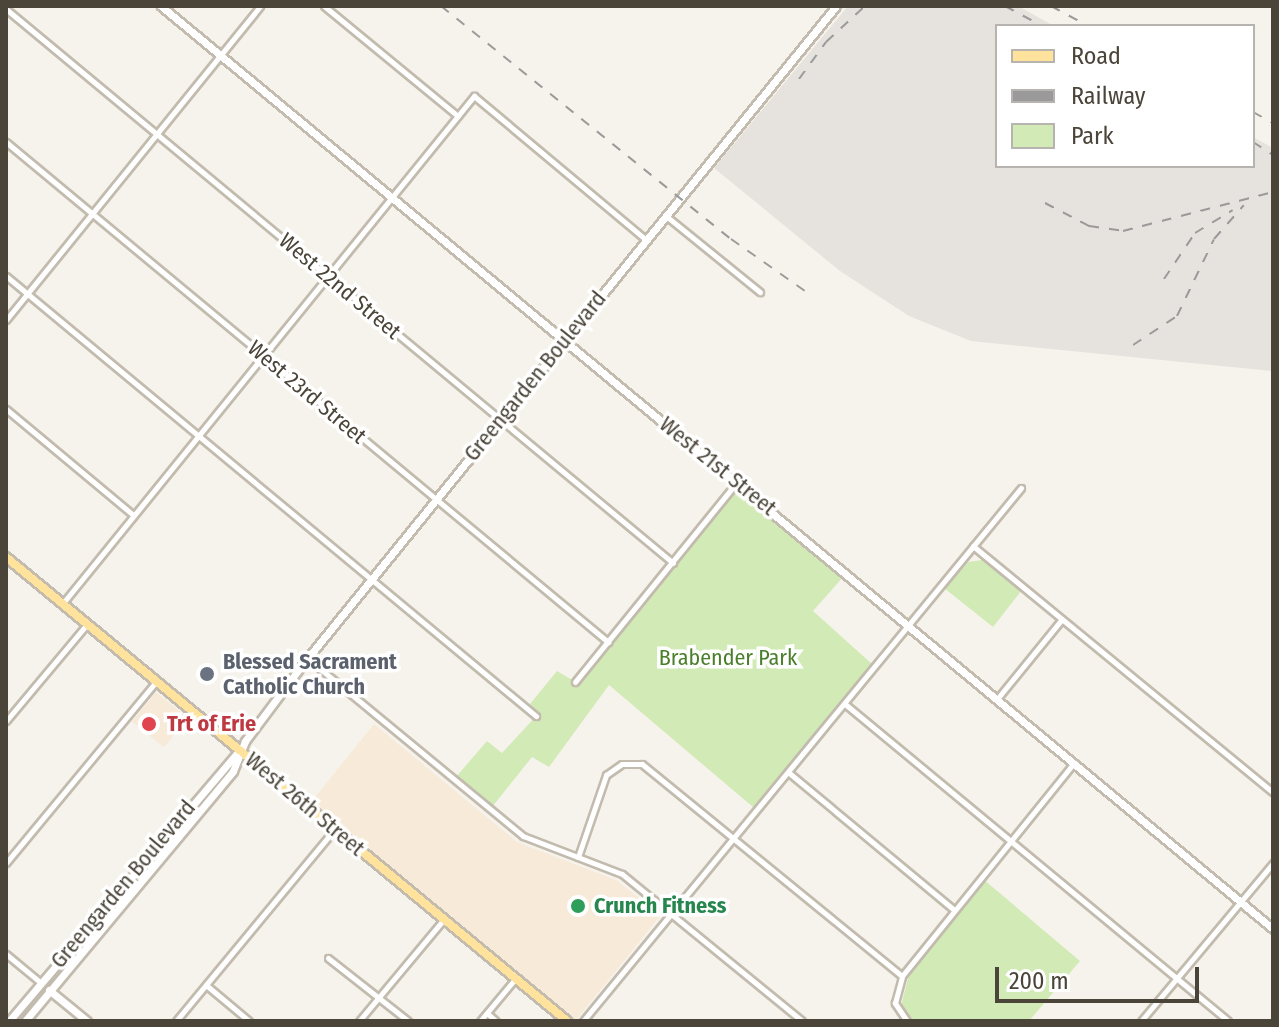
<!DOCTYPE html>
<style>
body{margin:0}
#map{position:relative;width:1279px;height:1027px;overflow:hidden;background:#f6f3ec;font-family:"Fira Sans Condensed",sans-serif}
div>[style]{position:absolute}
.commercial>*{inset:0;background:#f7ead8;transform-origin:0 0}
.industrial>*{inset:0;background:#e6e2dd}
.green>*{inset:0;background:#d2eab5}
.roads{filter:drop-shadow(2px 0 #c2bbae) drop-shadow(-2px 0 #c2bbae) drop-shadow(0 2px #c2bbae) drop-shadow(0 -2px #c2bbae)}
.minor>*{height:5px;margin:-2.5px;padding:0 2.5px;transform-origin:2.5px;border-radius:2.5px;background:#fff}
.tertiary>*{height:7px;margin:-3.5px;padding:0 3.5px;transform-origin:3.5px;border-radius:3.5px;background:#fff}
.primary>*{height:8px;margin:-4px;padding:0 4px;transform-origin:4px;border-radius:4px;background:#ffe39c}
.rail>*{height:2px;margin-top:-1px;transform-origin:0;background:repeating-linear-gradient(90deg,#9a9a9a 0 10px,transparent 0 20px)}
.dots>*{width:22px;height:22px;translate:-50% -50%;box-sizing:border-box;border:4px solid #fff;border-radius:50%}
span{translate:-50% -50%;white-space:nowrap;text-align:center;line-height:1.15;-webkit-text-stroke:7px #fff;paint-order:stroke}
.street-label{font-size:22px;color:#4b4439}
.park-label{font-size:22px;color:#4a7f2a}
.worship-label{font-size:22px;color:#5b616d;font-weight:700}
.left{translate:0 -50%;text-align:left}
.health-label{font-size:22px;color:#be3a42;font-weight:700}
.leisure-label{font-size:22px;color:#27864d;font-weight:700}
.frame{position:absolute;inset:0;border:8px solid #4b4439;pointer-events:none}
.legend{position:absolute;left:995px;top:24px;width:260px;height:144px;box-sizing:border-box;background:#fff;border:2px solid #b7b4b0;margin:0;padding:10px 14px;list-style:none;font-size:24px;color:#4b4439}
.legend li{display:flex;align-items:center;gap:16px;height:40px}
.legend b{width:40px;border:2px solid #b7b4b0}
.scale{position:absolute;left:995px;top:967px;width:204px;height:36px;box-sizing:border-box;border:4px solid #4b4439;border-top:0;padding-left:10px;font-size:24px;line-height:28px;white-space:nowrap;color:#4b4439;-webkit-text-stroke:6px #fff;paint-order:stroke}
</style>
<div id="map">
<div class="commercial">
<div style="left:156px;top:692px;width:41px;height:38px;rotate:39deg"></div>
<div style="clip-path:polygon(374px 724px,517px 842px,616px 880px,661px 915px,576px 1020px,312px 801px)"></div>
</div>
<div class="industrial">
<div style="clip-path:polygon(848px 6px,1018px 6px,1054px 26px,997px 26px,997px 166px,1253px 166px,1253px 137px,1273px 148px,1273px 371px,971px 341px,909px 316px,840px 271px,714px 168px)"></div>
</div>
<div class="green">
<div style="clip-path:polygon(735px 491px,844px 576px,813px 611px,872px 664px,753px 807px,609px 685px,549px 767px,532px 757px,492px 807px,456px 777px,487px 741px,502px 753px,539px 713px,530px 704px,557px 671px,579px 684px)"></div>
<div style="clip-path:polygon(982px 560px,1022px 590px,993px 627px,944px 588px,968px 562px)"></div>
<div style="clip-path:polygon(983px 879px,1080px 961px,1029px 1021px,914px 1021px,901px 1006px,909px 974px)"></div>
</div>
<div class="roads">
<div class="minor">
<div style="left:324px;top:6px;width:173px;rotate:39.4deg"></div>
<div style="left:6px;top:9px;width:867px;rotate:39.71deg"></div>
<div style="left:6px;top:142px;width:783px;rotate:39.71deg"></div>
<div style="left:666px;top:216px;width:121px;rotate:39deg"></div>
<div style="left:6px;top:276px;width:689px;rotate:39.7deg"></div>
<div style="left:6px;top:320px;width:404px;rotate:-51deg"></div>
<div style="left:6px;top:409px;width:165px;rotate:39.8deg"></div>
<div style="left:973px;top:546px;width:388px;rotate:39.4deg"></div>
<div style="left:63px;top:603px;width:653px;rotate:-50.97deg"></div>
<div style="left:474px;top:96px;width:224px;rotate:39.9deg"></div>
<div style="left:307px;top:658px;width:280px;rotate:39.5deg"></div>
<div style="left:523px;top:836px;width:106px;rotate:21deg"></div>
<div style="left:622px;top:874px;width:232px;rotate:39.2deg"></div>
<div style="left:575px;top:682px;width:256px;rotate:-51deg"></div>
<div style="left:997px;top:699px;width:103px;rotate:-50.9deg"></div>
<div style="left:845px;top:704px;width:497px;rotate:39.6deg"></div>
<div style="left:6px;top:721px;width:126px;rotate:-50.1deg"></div>
<div style="left:788px;top:772px;width:216px;rotate:39.7deg"></div>
<div style="left:578px;top:857px;width:87px;rotate:-71.1deg"></div>
<div style="left:606px;top:775px;width:19px;rotate:-35deg"></div>
<div style="left:622px;top:764px;width:20px"></div>
<div style="left:642px;top:764px;width:335px;rotate:39.2deg"></div>
<div style="left:6px;top:863px;width:235px;rotate:-50.4deg"></div>
<div style="left:6px;top:954px;width:45px;rotate:39.6deg"></div>
<div style="left:328px;top:958px;width:102px;rotate:38.2deg"></div>
<div style="left:206px;top:985px;width:56px;rotate:39.9deg"></div>
<div style="left:487px;top:1013px;width:12px;rotate:42deg"></div>
<div style="left:176px;top:1021px;width:249px;rotate:-50.4deg"></div>
<div style="left:359px;top:1021px;width:133px;rotate:-50.2deg"></div>
<div style="left:480px;top:1021px;width:55px;rotate:-50.2deg"></div>
<div style="left:583px;top:1021px;width:690px;rotate:-50.59deg"></div>
<div style="left:907px;top:1021px;width:22px;rotate:-124deg"></div>
<div style="left:895px;top:1003px;width:28px;rotate:-75deg"></div>
<div style="left:902px;top:976px;width:274px;rotate:-51.1deg"></div>
<div style="left:1141px;top:1021px;width:206px;rotate:-50.1deg"></div>
</div>
<div class="tertiary">
<div style="left:161px;top:6px;width:1445px;rotate:39.69deg"></div>
<div style="left:49px;top:990px;width:49px;rotate:39.2deg"></div>
<div style="left:9px;top:1021px;width:353px;rotate:-49.6deg"></div>
<div style="left:25px;top:1021px;width:325px;rotate:-50.2deg"></div>
<div style="left:233px;top:771px;width:32px;rotate:-68deg"></div>
<div style="left:245px;top:741px;width:95px;rotate:-53.1deg"></div>
<div style="left:302px;top:665px;width:848px;rotate:-50.98deg"></div>
</div>
<div class="primary">
<div style="left:6px;top:557px;width:728px;rotate:39.59deg"></div>
</div>
</div>
<div class="rail">
<div style="left:441px;top:6px;width:372px;rotate:38.8deg"></div>
<div style="left:731px;top:239px;width:90px;rotate:35.1deg"></div>
<div style="left:1005px;top:6px;width:42px;rotate:28.4deg"></div>
<div style="left:1051px;top:6px;width:42px;rotate:28.4deg"></div>
<div style="left:799px;top:79px;width:46px;rotate:-53.9deg"></div>
<div style="left:826px;top:42px;width:53px;rotate:-42.7deg"></div>
<div style="left:1253px;top:112px;width:23px;rotate:29deg"></div>
<div style="left:1253px;top:142px;width:24px;rotate:33deg"></div>
<div style="left:1045px;top:203px;width:50px;rotate:27.6deg"></div>
<div style="left:1089px;top:226px;width:34px;rotate:8deg"></div>
<div style="left:1123px;top:231px;width:155px;rotate:-14.6deg"></div>
<div style="left:1164px;top:279px;width:55px;rotate:-56deg"></div>
<div style="left:1195px;top:233px;width:44px;rotate:-31.2deg"></div>
<div style="left:1133px;top:345px;width:53px;rotate:-33.4deg"></div>
<div style="left:1177px;top:316px;width:85px;rotate:-64.3deg"></div>
<div style="left:1214px;top:239px;width:45px;rotate:-48.6deg"></div>
</div>
<div class="dots">
<div style="left:207px;top:674px;background:#6b7280"></div>
<div style="left:149px;top:724px;background:#e0444e"></div>
<div style="left:578px;top:906px;background:#2e9e5b"></div>
</div>
<div class="street-label">
<span style="left:340px;top:286px;rotate:40deg">West 22nd Street</span>
<span style="left:535px;top:376px;rotate:-51deg">Greengarden Boulevard</span>
<span style="left:307px;top:392px;rotate:40deg">West 23rd Street</span>
<span style="left:718px;top:466px;rotate:39deg">West 21st Street</span>
<span style="left:305px;top:804px;rotate:40deg">West 26th Street</span>
<span style="left:123px;top:884px;rotate:-50deg">Greengarden Boulevard</span>
</div>
<div class="park-label">
<span style="left:728px;top:658px">Brabender Park</span>
</div>
<div class="worship-label">
<span class="left" style="left:223px;top:674px">Blessed Sacrament<br>Catholic Church</span>
</div>
<div class="health-label">
<span class="left" style="left:167px;top:724px">Trt of Erie</span>
</div>
<div class="leisure-label">
<span class="left" style="left:594px;top:906px">Crunch Fitness</span>
</div>
<div class="frame"></div>
<ul class="legend">
<li><b style="height:10px;background:#ffe39c"></b>Road</li>
<li><b style="height:10px;background:#9a9a9a"></b>Railway</li>
<li><b style="height:22px;background:#d2eab5"></b>Park</li>
</ul>
<div class="scale">200 m</div>
</div>
